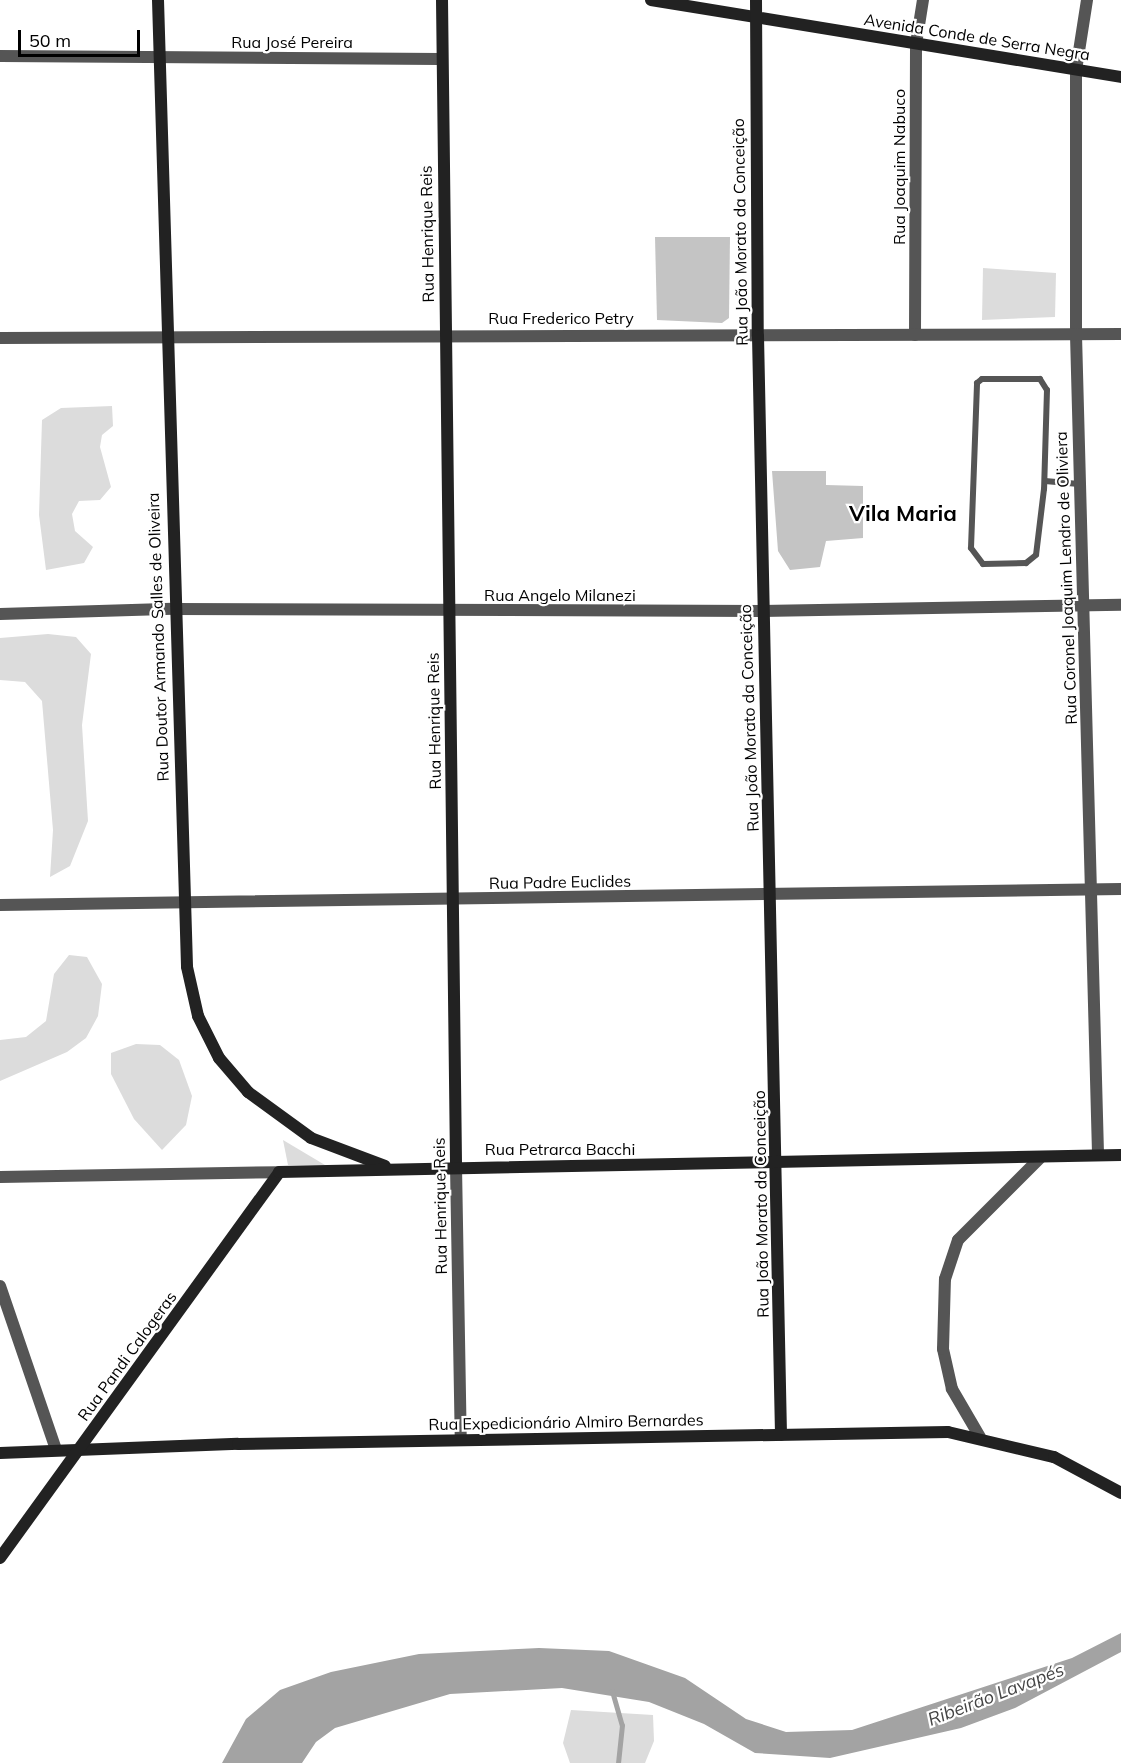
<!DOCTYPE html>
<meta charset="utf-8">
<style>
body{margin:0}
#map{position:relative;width:1121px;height:1763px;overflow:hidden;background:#fff;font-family:Mulish,sans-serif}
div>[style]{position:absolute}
.green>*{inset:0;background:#dcdcdc}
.water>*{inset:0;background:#a3a3a3}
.stream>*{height:5px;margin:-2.5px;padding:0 2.5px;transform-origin:2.5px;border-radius:2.5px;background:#a3a3a3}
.building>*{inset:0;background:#c4c4c4}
.lane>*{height:6px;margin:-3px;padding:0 3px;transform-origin:3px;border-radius:3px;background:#555}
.street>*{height:12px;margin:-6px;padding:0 6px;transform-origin:6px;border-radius:6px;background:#555}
.secondary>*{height:12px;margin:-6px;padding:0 6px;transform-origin:6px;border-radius:6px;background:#222}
span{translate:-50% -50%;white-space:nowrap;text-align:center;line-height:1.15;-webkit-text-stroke:4.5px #fff;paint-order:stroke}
.street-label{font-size:16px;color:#000}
.water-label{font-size:18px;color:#444;font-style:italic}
.district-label{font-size:22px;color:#000;font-weight:700}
.scale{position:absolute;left:18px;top:30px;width:122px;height:27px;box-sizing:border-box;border:3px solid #000;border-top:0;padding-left:8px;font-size:18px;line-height:21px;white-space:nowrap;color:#000;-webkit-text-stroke:4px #fff;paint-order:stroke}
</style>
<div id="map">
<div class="green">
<div style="clip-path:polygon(983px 268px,1056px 273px,1055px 317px,982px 320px)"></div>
<div style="clip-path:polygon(112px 406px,113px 426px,102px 435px,100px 447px,111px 487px,100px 500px,79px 501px,72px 514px,75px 531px,93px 547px,84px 563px,46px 570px,39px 515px,42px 420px,61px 408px)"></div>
<div style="clip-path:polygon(48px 634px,76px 637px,91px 654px,82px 725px,88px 821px,70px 866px,50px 877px,53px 830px,42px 701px,25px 682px,0 680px,0 638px)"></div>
<div style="clip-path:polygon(69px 955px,87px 957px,102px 984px,98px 1016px,86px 1038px,67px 1052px,0 1081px,0 1040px,26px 1037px,46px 1021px,54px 974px)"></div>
<div style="clip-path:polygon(136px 1044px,160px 1045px,179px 1060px,192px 1096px,186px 1125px,162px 1150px,134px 1119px,111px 1074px,111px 1053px)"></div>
<div style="clip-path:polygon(283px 1140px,325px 1165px,288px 1165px)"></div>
<div style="clip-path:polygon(571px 1710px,653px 1715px,654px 1741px,645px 1763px,570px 1763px,563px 1743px)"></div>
</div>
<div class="water">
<div style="clip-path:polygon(1121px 1633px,1121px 1652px,1015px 1708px,961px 1728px,830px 1758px,755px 1753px,704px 1724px,649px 1702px,562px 1688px,450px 1694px,335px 1728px,316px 1742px,302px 1763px,222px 1763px,246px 1719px,280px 1690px,331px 1672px,419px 1654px,539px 1648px,609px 1651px,685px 1678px,746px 1719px,786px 1732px,852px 1730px,1072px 1658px)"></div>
</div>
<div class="stream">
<div style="left:612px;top:1691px;width:35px;rotate:74deg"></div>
<div style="left:622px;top:1725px;width:38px;rotate:96deg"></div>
</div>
<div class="building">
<div style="clip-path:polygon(655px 237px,730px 237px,729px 318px,722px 323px,657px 320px)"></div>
<div style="clip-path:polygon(772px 471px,826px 471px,826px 485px,863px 486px,863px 538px,826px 541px,820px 567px,790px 570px,778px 551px)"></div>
</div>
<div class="lane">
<div style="left:982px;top:379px;width:58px"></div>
<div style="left:1040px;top:379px;width:13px;rotate:58deg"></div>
<div style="left:1047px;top:390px;width:99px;rotate:91.7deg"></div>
<div style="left:1044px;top:489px;width:66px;rotate:96.9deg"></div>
<div style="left:1036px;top:555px;width:13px;rotate:141deg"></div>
<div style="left:1026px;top:563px;width:43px;rotate:178.7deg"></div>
<div style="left:983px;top:564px;width:20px;rotate:-127deg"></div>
<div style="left:971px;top:548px;width:165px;rotate:-87.9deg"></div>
<div style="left:977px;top:383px;width:6px;rotate:-39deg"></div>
<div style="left:1045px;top:481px;width:34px;rotate:5deg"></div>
</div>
<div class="street">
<div style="left:1087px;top:0;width:71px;rotate:98.9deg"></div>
<div style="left:1076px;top:70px;width:265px;rotate:90deg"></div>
<div style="left:1076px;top:335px;width:820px;rotate:88.46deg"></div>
<div style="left:0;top:56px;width:440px;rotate:0.4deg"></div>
<div style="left:915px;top:335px;width:291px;rotate:-89.8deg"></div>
<div style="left:916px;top:44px;width:45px;rotate:-81deg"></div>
<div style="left:0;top:338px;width:1121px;rotate:-0.2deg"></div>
<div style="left:0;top:614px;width:173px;rotate:-1.7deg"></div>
<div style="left:173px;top:609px;width:589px;rotate:0.19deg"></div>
<div style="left:762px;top:611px;width:359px;rotate:-1deg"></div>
<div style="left:0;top:905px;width:1121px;rotate:-0.82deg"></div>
<div style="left:456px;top:1166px;width:274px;rotate:89deg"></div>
<div style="left:0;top:1177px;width:279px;rotate:-1deg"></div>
<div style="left:0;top:1286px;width:173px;rotate:71.1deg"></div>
<div style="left:980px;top:1437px;width:56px;rotate:-120.3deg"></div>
<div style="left:952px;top:1389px;width:41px;rotate:-102.7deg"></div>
<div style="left:943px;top:1349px;width:70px;rotate:-88.4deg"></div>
<div style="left:945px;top:1279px;width:41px;rotate:-71.6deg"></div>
<div style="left:958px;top:1240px;width:117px;rotate:-45deg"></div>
</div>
<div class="secondary">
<div style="left:158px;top:0;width:967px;rotate:88.28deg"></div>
<div style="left:187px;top:967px;width:50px;rotate:77.3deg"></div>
<div style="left:198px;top:1016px;width:47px;rotate:63.4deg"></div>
<div style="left:219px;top:1058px;width:45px;rotate:49.5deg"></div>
<div style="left:248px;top:1092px;width:78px;rotate:36.1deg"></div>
<div style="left:311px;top:1138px;width:79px;rotate:20.7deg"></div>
<div style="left:442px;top:0;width:1166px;rotate:89.31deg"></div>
<div style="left:651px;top:0;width:476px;rotate:9.3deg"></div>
<div style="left:756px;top:0;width:336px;rotate:89.7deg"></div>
<div style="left:758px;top:336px;width:1099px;rotate:88.8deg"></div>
<div style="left:0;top:1453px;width:238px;rotate:-2.2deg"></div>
<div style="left:238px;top:1444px;width:710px;rotate:-0.97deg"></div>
<div style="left:948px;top:1432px;width:109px;rotate:13.3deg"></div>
<div style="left:1054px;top:1457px;width:76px;rotate:28.2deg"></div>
<div style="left:0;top:1558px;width:476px;rotate:-54.1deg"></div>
<div style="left:279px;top:1172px;width:842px;rotate:-1.16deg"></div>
</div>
<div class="street-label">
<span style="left:977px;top:37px;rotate:9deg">Avenida Conde de Serra Negra</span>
<span style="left:292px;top:42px">Rua José Pereira</span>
<span style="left:899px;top:167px;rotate:-90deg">Rua Joaquim Nabuco</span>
<span style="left:740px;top:232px;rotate:-91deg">Rua João Morato da Conceição</span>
<span style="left:427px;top:234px;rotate:-91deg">Rua Henrique Reis</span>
<span style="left:561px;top:318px">Rua Frederico Petry</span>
<span style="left:1066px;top:578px;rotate:-92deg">Rua Coronel Joaquim Lendro de Oliviera</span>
<span style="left:560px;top:595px">Rua Angelo Milanezi</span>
<span style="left:158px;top:637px;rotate:-92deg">Rua Doutor Armando Salles de Oliveira</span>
<span style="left:749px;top:718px;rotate:-92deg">Rua João Morato da Conceição</span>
<span style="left:434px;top:721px;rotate:-91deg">Rua Henrique Reis</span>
<span style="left:560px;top:882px;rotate:-1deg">Rua Padre Euclides</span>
<span style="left:560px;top:1149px">Rua Petrarca Bacchi</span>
<span style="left:761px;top:1204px;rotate:-91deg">Rua João Morato da Conceição</span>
<span style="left:440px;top:1206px;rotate:-91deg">Rua Henrique Reis</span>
<span style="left:127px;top:1356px;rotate:-54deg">Rua Pandi Calogeras</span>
<span style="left:566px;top:1422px;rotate:-1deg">Rua Expedicionário Almiro Bernardes</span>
</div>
<div class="water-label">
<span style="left:996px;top:1695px;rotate:-21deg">Ribeirão Lavapés</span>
</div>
<div class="district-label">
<span style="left:903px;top:514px">Vila Maria</span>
</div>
<div class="scale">50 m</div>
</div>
